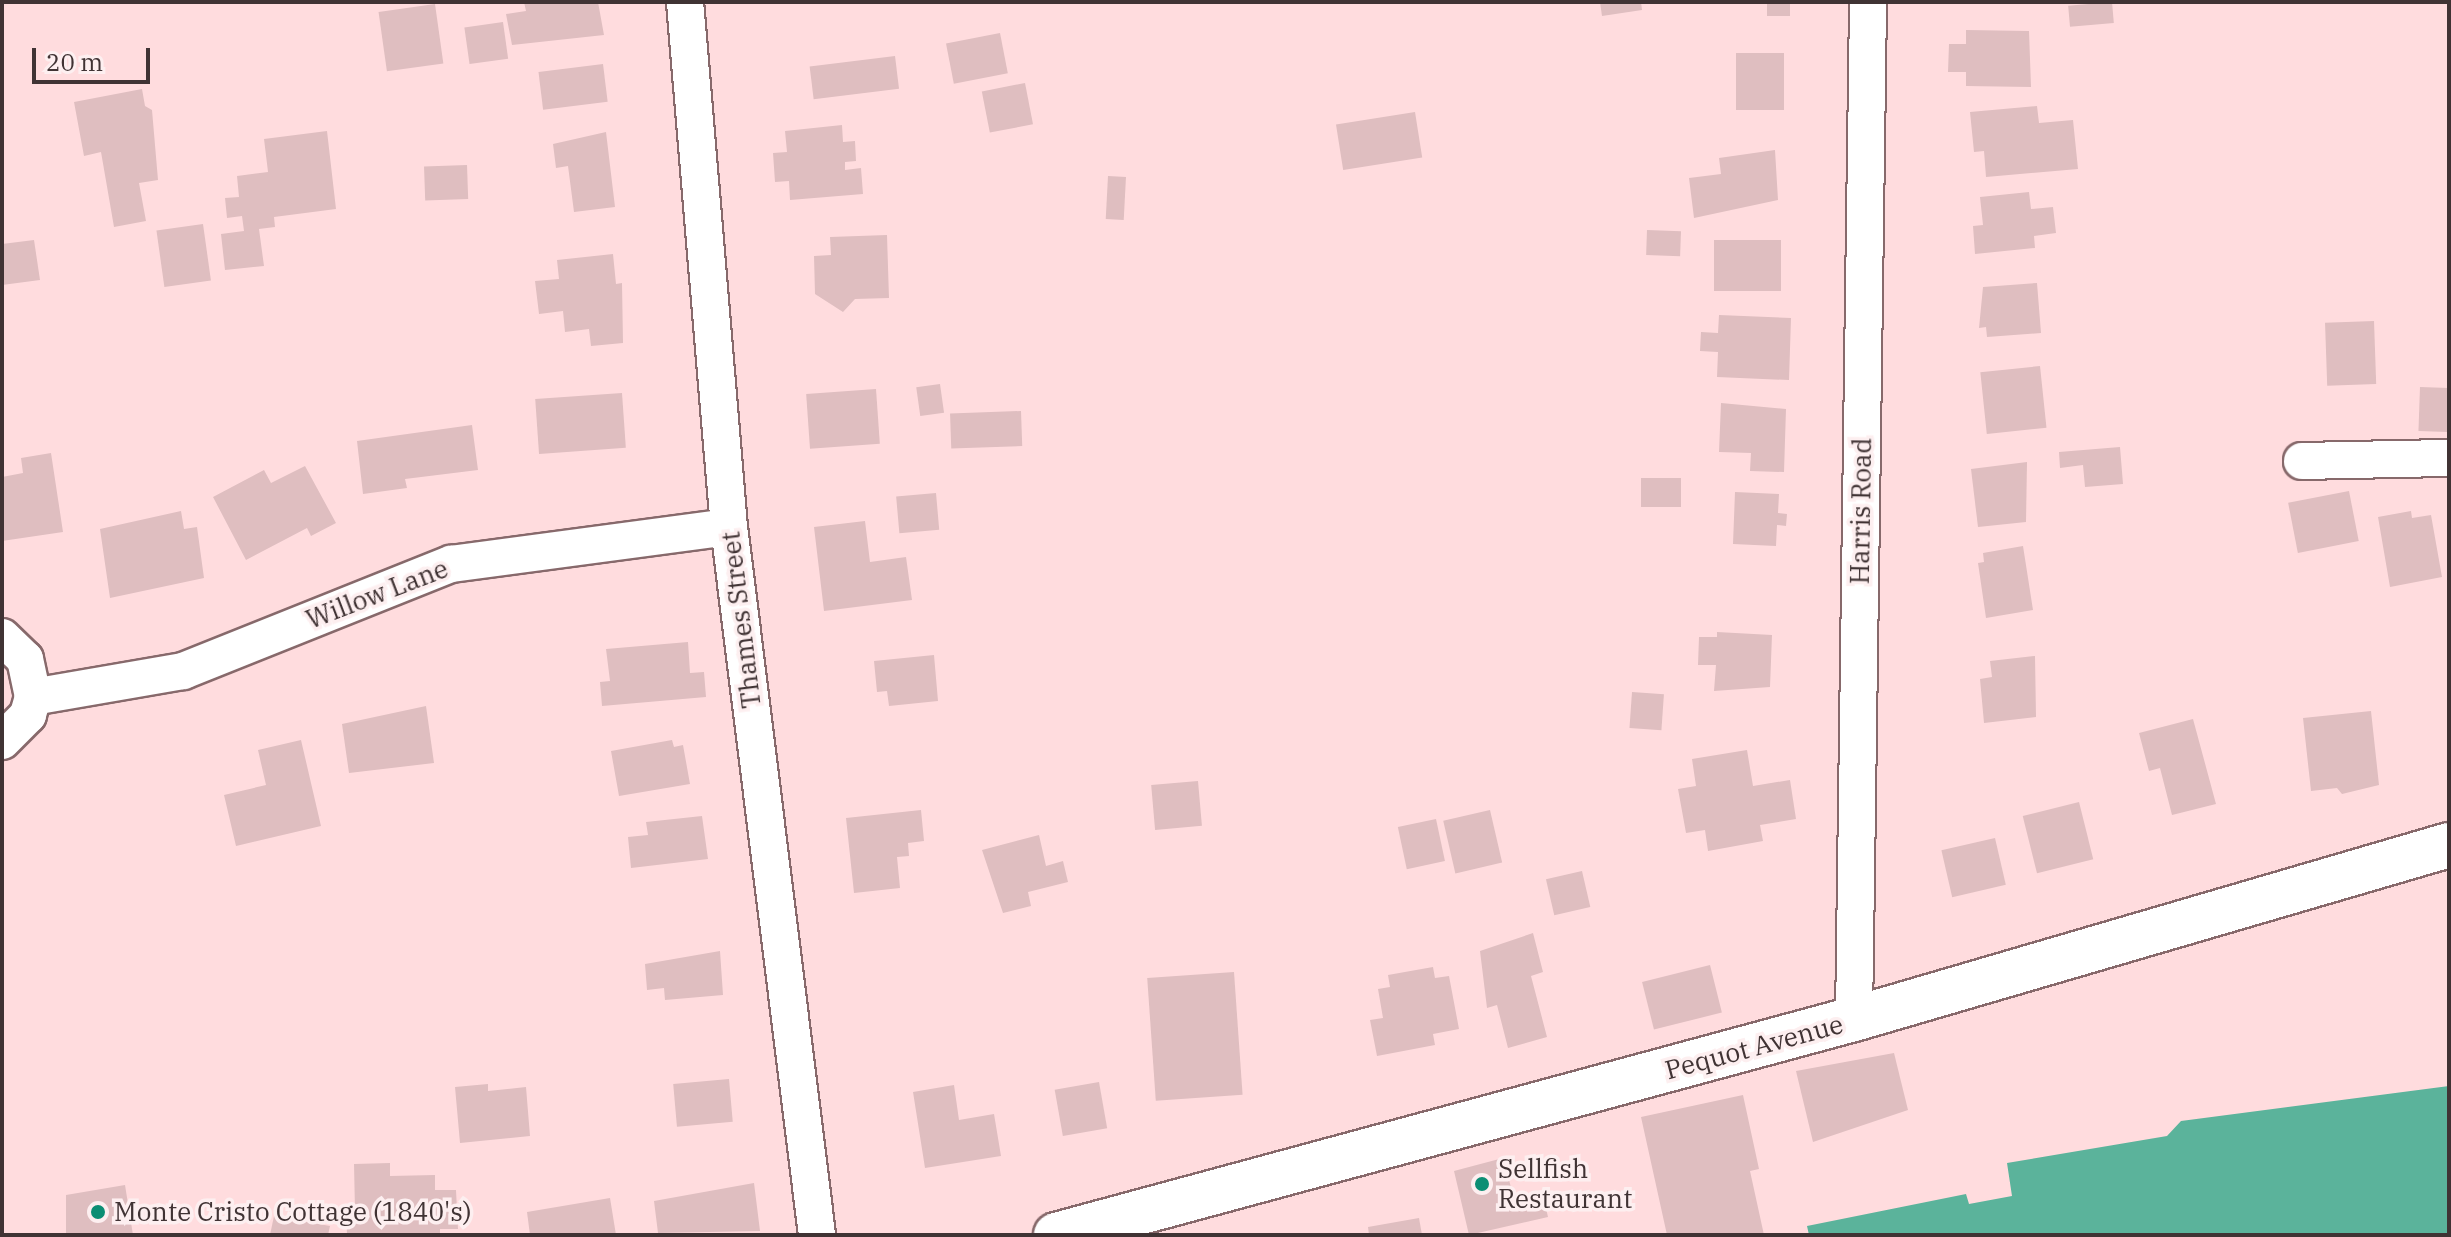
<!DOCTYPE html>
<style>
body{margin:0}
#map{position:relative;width:2451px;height:1237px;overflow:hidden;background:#ffdcde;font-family:"IBM Plex Serif",serif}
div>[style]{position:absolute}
.water>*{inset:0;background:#5bb39b}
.building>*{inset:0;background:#dfbec0;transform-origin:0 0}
.roads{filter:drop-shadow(2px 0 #87696b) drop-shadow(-2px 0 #87696b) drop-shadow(0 2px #87696b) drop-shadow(0 -2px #87696b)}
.minor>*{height:36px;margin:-18px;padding:0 18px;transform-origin:18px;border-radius:18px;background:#fff}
.tertiary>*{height:44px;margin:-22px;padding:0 22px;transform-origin:22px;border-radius:22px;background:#fff}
.dots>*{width:22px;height:22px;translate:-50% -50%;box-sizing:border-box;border:4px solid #fdeff0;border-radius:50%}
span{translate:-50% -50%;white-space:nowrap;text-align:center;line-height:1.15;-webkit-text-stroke:7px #fdeff0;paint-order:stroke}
.street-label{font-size:26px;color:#403334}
.poi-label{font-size:26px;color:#403334}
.left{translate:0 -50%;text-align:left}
.frame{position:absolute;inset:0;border:4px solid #403334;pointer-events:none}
.scale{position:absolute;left:32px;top:48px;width:118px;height:36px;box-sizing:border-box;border:4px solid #403334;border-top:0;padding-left:10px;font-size:24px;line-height:28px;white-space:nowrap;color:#403334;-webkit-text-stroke:6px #fdeff0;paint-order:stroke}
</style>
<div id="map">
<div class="water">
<div style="clip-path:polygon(2449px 1086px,2449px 1235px,1809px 1235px,1807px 1226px,1966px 1194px,1969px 1204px,2012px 1196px,2007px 1163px,2167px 1136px,2181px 1121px)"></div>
</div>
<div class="building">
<div style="clip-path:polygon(524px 2px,598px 2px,604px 35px,512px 45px,506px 14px,526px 11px)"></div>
<div style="clip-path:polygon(1600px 2px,1641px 2px,1642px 10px,1602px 16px)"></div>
<div style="left:1767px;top:2px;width:23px;height:14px"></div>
<div style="left:2112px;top:2px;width:21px;height:44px;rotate:85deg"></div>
<div style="left:435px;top:4px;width:60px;height:57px;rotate:82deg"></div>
<div style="left:503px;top:22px;width:37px;height:39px;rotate:82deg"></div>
<div style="clip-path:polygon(1966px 30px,2029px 31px,2031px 87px,1966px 86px,1966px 72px,1948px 72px,1949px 44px,1966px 44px)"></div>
<div style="left:1000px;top:33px;width:41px;height:55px;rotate:79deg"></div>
<div style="left:1736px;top:53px;width:48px;height:57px"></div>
<div style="left:895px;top:56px;width:33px;height:86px;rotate:83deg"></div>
<div style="left:603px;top:64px;width:38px;height:65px;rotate:83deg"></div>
<div style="left:1025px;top:83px;width:42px;height:44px;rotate:79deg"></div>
<div style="clip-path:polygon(142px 89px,145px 106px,152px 110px,158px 180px,139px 183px,146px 221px,114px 227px,101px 152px,84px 156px,74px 102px)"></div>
<div style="clip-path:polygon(2037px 106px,2039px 123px,2073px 120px,2078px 169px,1986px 177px,1984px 151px,1974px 152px,1970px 112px)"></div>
<div style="left:1415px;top:112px;width:46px;height:80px;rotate:81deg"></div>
<div style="clip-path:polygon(842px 125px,843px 142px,855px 141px,856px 161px,845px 162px,845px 170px,861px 168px,863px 194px,790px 200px,789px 181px,775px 182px,773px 153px,787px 152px,785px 131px)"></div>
<div style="clip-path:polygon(327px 131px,336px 209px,274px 217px,275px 227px,259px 229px,264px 266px,225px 270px,221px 234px,244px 231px,242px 216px,227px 218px,225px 198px,239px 197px,237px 176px,268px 172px,264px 139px)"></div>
<div style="clip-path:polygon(606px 132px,615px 207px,574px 212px,568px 166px,556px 168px,553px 144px)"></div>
<div style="clip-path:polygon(1775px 150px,1778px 200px,1694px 218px,1689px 178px,1721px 174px,1719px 158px)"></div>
<div style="left:467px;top:165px;width:34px;height:43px;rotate:88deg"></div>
<div style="left:1108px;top:176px;width:18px;height:43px;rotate:3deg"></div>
<div style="clip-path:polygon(2029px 192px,2031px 209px,2053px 207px,2056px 233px,2034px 236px,2035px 248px,1975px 254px,1973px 226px,1983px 225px,1980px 197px)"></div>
<div style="left:203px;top:224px;width:57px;height:47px;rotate:82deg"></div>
<div style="left:1647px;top:230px;width:34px;height:25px;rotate:2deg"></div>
<div style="clip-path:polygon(887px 235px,889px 298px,855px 299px,843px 312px,815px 294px,814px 256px,831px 255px,830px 237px)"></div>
<div style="clip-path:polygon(34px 240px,40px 280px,2px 285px,2px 244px)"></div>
<div style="left:1714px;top:240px;width:67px;height:51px"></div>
<div style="clip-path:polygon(613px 254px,616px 284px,622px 283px,623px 343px,591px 346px,589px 329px,565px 332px,563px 311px,539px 314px,535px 281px,559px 279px,557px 260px)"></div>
<div style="clip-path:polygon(2037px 283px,2041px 333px,1987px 337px,1986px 327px,1979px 328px,1983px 287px)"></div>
<div style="clip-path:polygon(1719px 315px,1791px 318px,1789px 380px,1717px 377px,1718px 352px,1700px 351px,1701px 332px,1718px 333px)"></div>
<div style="left:2374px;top:321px;width:63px;height:49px;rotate:88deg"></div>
<div style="left:2040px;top:366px;width:62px;height:60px;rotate:84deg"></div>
<div style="left:940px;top:384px;width:29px;height:24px;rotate:82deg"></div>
<div style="left:2420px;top:387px;width:29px;height:44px;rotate:2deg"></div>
<div style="left:876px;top:389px;width:55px;height:70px;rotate:86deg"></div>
<div style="left:622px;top:393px;width:55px;height:87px;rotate:86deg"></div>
<div style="clip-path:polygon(1721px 403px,1786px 409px,1784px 472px,1750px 471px,1751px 453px,1719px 452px)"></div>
<div style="left:1021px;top:411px;width:35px;height:71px;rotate:88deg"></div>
<div style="clip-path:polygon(472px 425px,478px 470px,405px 479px,407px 488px,363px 494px,357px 441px)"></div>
<div style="clip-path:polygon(2120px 447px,2123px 484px,2085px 487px,2083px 465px,2060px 468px,2059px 452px)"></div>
<div style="clip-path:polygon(51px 453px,63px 532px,2px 541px,2px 477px,23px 473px,21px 458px)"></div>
<div style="clip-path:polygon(2027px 462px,2026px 522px,1978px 527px,1971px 469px)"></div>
<div style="clip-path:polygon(305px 466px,336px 523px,311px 536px,307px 528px,246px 560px,213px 497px,264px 470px,271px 483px)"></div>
<div style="left:1641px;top:478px;width:40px;height:29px"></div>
<div style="left:2349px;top:491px;width:51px;height:62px;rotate:79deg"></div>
<div style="clip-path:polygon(1735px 492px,1779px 494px,1778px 513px,1787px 514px,1786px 526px,1777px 525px,1776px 546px,1733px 544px)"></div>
<div style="left:936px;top:493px;width:37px;height:40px;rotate:85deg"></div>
<div style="clip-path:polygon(181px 511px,184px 529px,197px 527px,204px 578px,110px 598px,100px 529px)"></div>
<div style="clip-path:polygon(2411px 511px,2412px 518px,2431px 515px,2442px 577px,2390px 587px,2378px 517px)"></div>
<div style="clip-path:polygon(865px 521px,870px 562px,906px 557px,912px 600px,824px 611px,814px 527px)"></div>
<div style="clip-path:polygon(2023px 546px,2033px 610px,1986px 618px,1978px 563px,1984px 562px,1983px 553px)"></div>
<div style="clip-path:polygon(1717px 632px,1772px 635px,1770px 687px,1714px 691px,1716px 665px,1698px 665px,1699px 637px,1717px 637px)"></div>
<div style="clip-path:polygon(688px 642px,690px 673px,704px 672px,706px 697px,602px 706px,600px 682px,610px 681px,606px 649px)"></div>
<div style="clip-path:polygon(934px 655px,938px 701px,889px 706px,887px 691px,877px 692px,874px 661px)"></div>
<div style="clip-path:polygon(2035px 656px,2036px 717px,1984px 723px,1980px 679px,1992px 677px,1990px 661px)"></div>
<div style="left:1632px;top:692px;width:32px;height:36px;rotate:4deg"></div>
<div style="clip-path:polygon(426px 706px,434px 763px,349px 773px,342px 724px)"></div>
<div style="clip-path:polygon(2371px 711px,2379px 785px,2342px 794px,2337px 788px,2311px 791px,2303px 718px)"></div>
<div style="clip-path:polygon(2193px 719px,2216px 804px,2172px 815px,2160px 768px,2149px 771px,2139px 733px)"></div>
<div style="clip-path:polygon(301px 740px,321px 826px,236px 846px,224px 795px,266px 785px,258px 750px)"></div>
<div style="clip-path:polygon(672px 740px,674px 747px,683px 745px,690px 784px,619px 796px,611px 751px)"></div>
<div style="clip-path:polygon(1747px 750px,1753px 786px,1790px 780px,1796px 819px,1760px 825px,1763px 841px,1708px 851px,1705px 830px,1686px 833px,1678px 789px,1696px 786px,1692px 759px)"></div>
<div style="left:1198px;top:781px;width:45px;height:47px;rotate:85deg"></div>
<div style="left:2079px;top:802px;width:59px;height:58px;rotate:76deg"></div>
<div style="clip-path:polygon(921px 810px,924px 841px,908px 843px,909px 856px,897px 857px,900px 888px,854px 893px,846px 818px)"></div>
<div style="left:1490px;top:810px;width:54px;height:48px;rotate:77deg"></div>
<div style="clip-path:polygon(702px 816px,708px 859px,631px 868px,628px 837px,648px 835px,646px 822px)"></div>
<div style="left:1436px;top:819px;width:43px;height:39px;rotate:78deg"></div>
<div style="clip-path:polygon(1039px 835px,1046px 866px,1063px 861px,1068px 882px,1028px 892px,1031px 906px,1003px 913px,982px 850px)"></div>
<div style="left:1995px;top:838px;width:48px;height:55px;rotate:77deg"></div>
<div style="left:1582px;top:871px;width:37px;height:37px;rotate:77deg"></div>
<div style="clip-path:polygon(1533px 933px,1543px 972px,1531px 976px,1547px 1037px,1508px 1048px,1497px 1005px,1487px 1008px,1480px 951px)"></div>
<div style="clip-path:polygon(720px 951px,723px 995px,665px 1000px,664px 988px,647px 990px,645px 964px)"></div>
<div style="left:1710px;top:965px;width:49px;height:70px;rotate:76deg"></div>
<div style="clip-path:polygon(1433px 967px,1435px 978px,1449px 976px,1459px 1029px,1433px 1034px,1435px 1045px,1377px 1056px,1370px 1020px,1383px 1018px,1378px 989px,1390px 987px,1388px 975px)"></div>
<div style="left:1234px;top:972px;width:123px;height:87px;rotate:86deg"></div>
<div style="clip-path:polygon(1894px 1053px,1908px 1110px,1813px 1142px,1796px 1071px)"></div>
<div style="left:729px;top:1079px;width:43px;height:56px;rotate:85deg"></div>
<div style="left:1099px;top:1082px;width:47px;height:45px;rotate:80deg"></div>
<div style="clip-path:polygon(488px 1084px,488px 1091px,526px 1087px,530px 1136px,460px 1143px,455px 1087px)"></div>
<div style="clip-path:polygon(954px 1085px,959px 1120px,994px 1114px,1001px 1156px,925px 1168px,913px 1092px)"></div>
<div style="clip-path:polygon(1743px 1095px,1759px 1169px,1750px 1171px,1764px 1235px,1667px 1235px,1641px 1117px)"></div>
<div style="clip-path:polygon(1503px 1158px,1515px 1202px,1543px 1195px,1548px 1217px,1469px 1235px,1454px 1171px)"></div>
<div style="clip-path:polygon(390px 1163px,390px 1176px,435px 1175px,435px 1190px,456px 1190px,458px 1229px,440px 1229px,440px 1235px,347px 1235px,346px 1210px,355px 1211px,354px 1164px)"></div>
<div style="clip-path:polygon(754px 1183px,760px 1231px,658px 1233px,654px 1201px)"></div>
<div style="clip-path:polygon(125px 1185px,133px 1235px,66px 1235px,66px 1195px)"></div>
<div style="clip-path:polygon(610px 1198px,616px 1235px,530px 1235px,527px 1212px)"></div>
<div style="clip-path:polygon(274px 1216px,330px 1226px,328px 1235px,270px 1235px)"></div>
<div style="clip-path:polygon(1419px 1218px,1422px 1235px,1369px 1235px,1368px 1227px)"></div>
</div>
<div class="roads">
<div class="minor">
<div style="left:685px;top:2px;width:527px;rotate:85.21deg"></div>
<div style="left:729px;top:527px;width:713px;rotate:82.91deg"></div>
<div style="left:2302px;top:461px;width:147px;rotate:-1.2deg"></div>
<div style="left:2px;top:637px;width:32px;rotate:44deg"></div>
<div style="left:25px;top:659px;width:39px;rotate:78deg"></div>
<div style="left:33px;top:697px;width:19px;rotate:106deg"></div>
<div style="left:28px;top:715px;width:37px;rotate:135deg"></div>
<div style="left:33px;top:697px;width:152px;rotate:-9.8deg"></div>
<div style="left:183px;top:671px;width:289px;rotate:-21.8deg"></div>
<div style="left:451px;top:564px;width:280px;rotate:-7.6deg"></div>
<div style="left:1854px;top:1019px;width:1017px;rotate:-89.21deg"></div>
</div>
<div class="tertiary">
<div style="left:1056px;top:1235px;width:827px;rotate:-15.15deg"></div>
<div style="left:1854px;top:1019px;width:620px;rotate:-16.3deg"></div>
</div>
</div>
<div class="dots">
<div style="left:1482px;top:1184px;background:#0c8e74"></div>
<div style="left:98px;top:1212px;background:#0c8e74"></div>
</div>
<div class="street-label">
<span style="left:1861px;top:511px;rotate:-89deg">Harris Road</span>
<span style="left:377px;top:594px;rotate:-21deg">Willow Lane</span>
<span style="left:741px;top:620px;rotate:-97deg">Thames Street</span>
<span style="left:1754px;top:1047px;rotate:-15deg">Pequot Avenue</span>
</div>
<div class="poi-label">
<span class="left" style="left:1498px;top:1184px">Sellfish<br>Restaurant</span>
<span class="left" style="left:114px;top:1212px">Monte Cristo Cottage (1840's)</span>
</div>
<div class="frame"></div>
<div class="scale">20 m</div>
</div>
